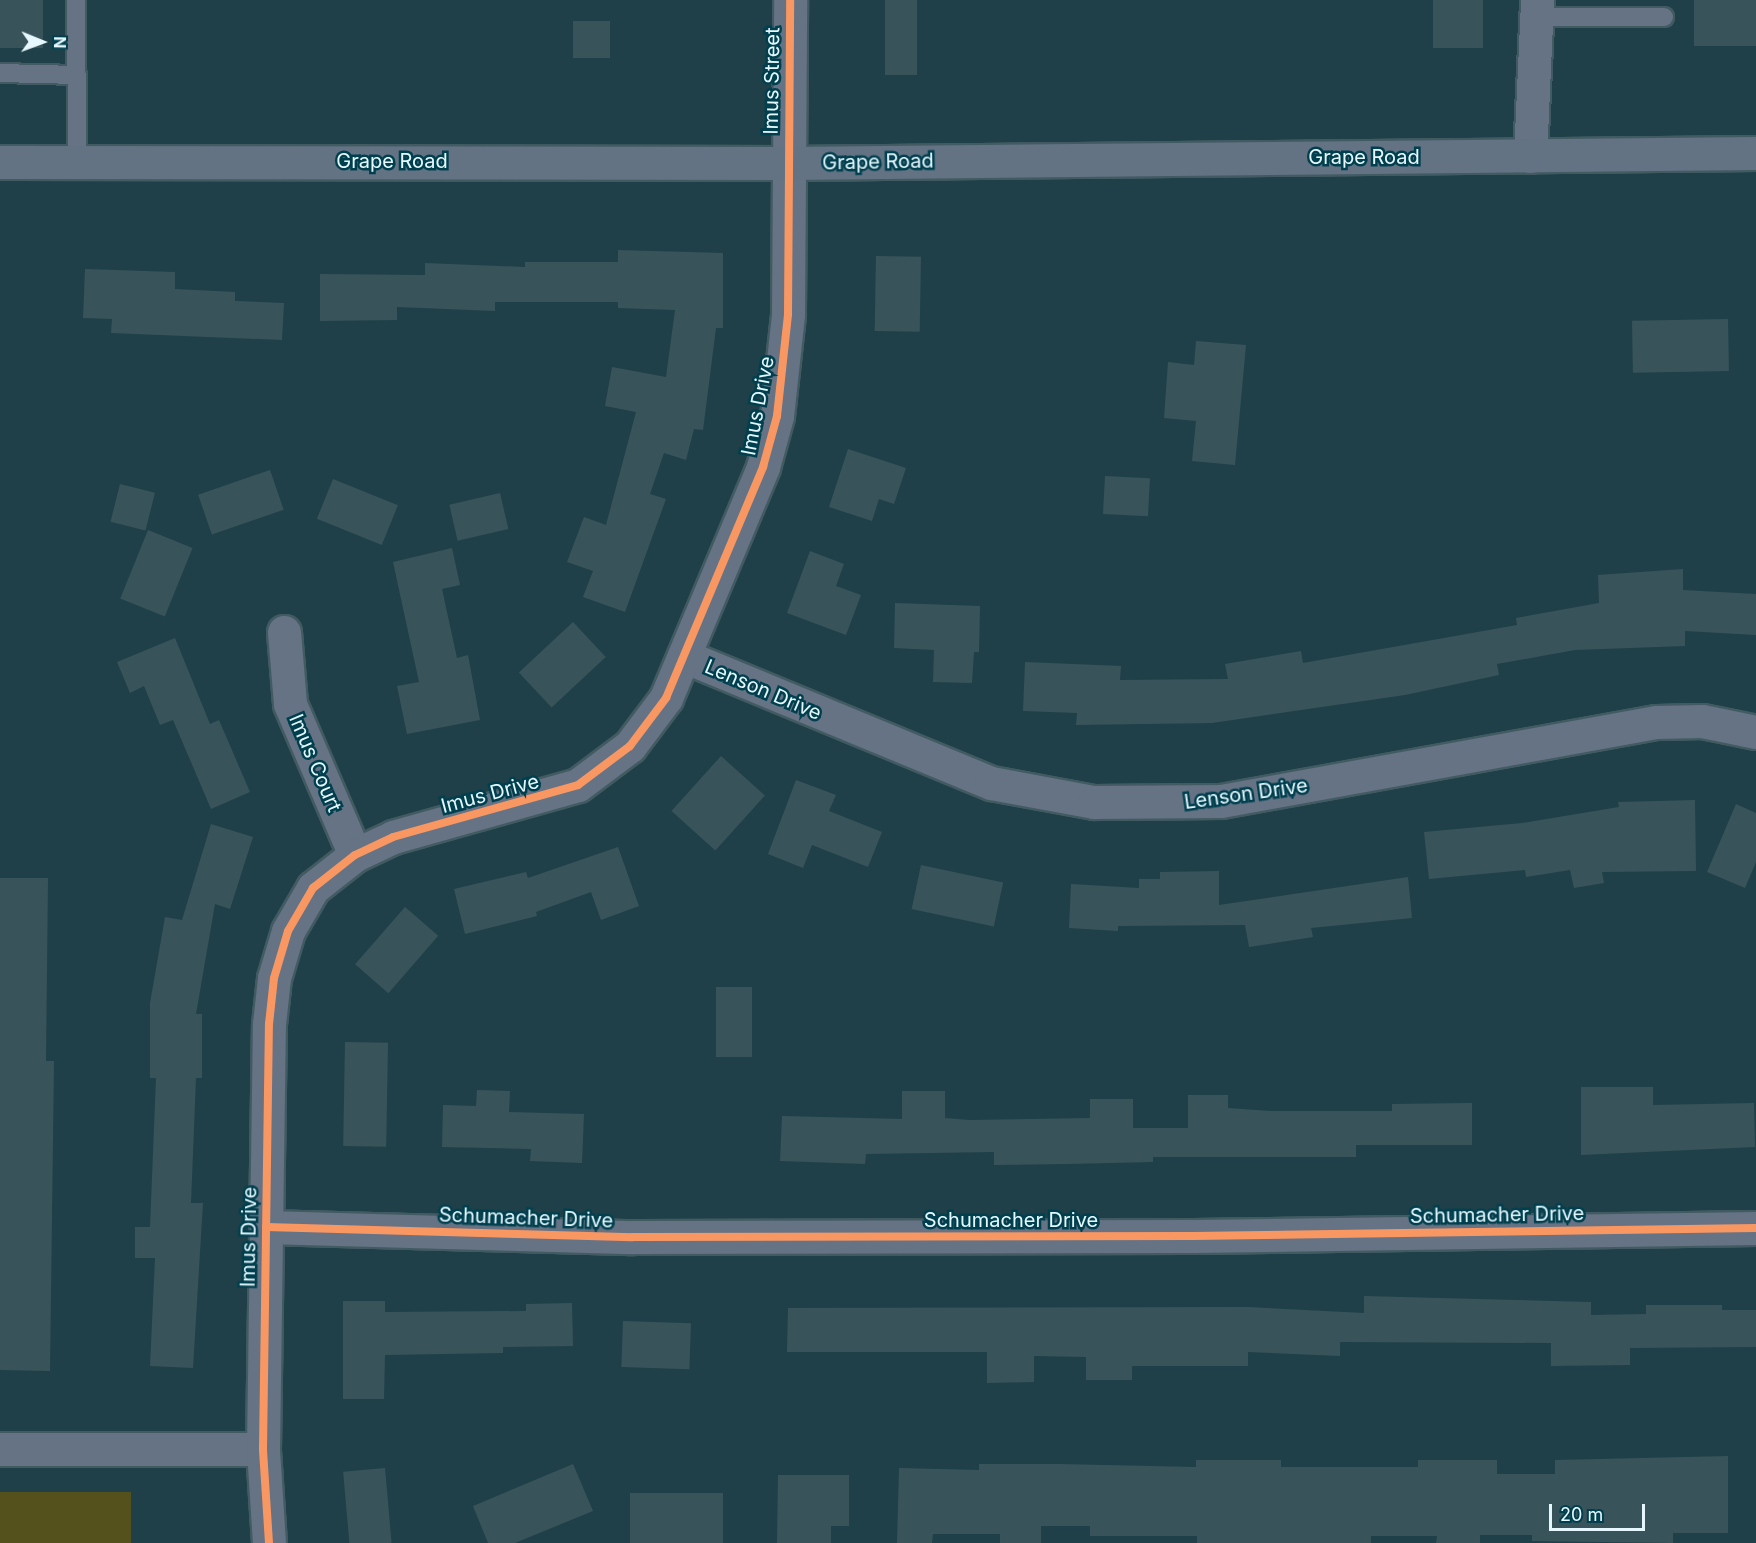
<!DOCTYPE html>
<style>
body{margin:0}
#map{position:relative;width:1756px;height:1543px;overflow:hidden;background:#1f4048;font-family:Inter,sans-serif}
div>[style]{position:absolute}
.green>*{inset:0;background:#55511c;transform-origin:0 0}
.building>*{inset:0;background:#39535a;transform-origin:0 0}
.roads{filter:drop-shadow(2px 0 #425b62) drop-shadow(-2px 0 #425b62) drop-shadow(0 2px #425b62) drop-shadow(0 -2px #425b62)}
.service>*{height:18px;margin:-9px;padding:0 9px;transform-origin:9px;border-radius:9px;background:#657384}
.minor>*{height:33px;margin:-16.5px;padding:0 16.5px;transform-origin:16.5px;border-radius:16.5px;background:#657384}
.secondary>*{height:33px;margin:-16.5px;padding:0 16.5px;transform-origin:16.5px;border-radius:16.5px;background:#637384}
.cycleway>*{height:8px;margin:-4px;padding:0 4px;transform-origin:4px;border-radius:4px;background:#f99763}
span{translate:-50% -50%;white-space:nowrap;text-align:center;line-height:1.15;-webkit-text-stroke:5px #003f4e;paint-order:stroke}
.street-label{font-size:20px;color:#e6f8fe}
.north{position:absolute;left:12px;top:12px;width:60px;height:60px;-webkit-text-stroke:4px #003f4e;paint-order:stroke;rotate:91deg;font-size:16px;font-weight:700;line-height:24px;text-align:center;color:#e6f8fe}
.north::after{content:'';display:block;margin:auto;width:21px;height:27px;background:#e6f8fe;clip-path:polygon(50% 0,100% 100%,50% 72%,0 100%)}
.scale{position:absolute;left:1549px;top:1504px;width:96px;height:27px;box-sizing:border-box;border:3px solid #e6f8fe;border-top:0;padding-left:8px;font-size:18px;line-height:21px;white-space:nowrap;color:#e6f8fe;-webkit-text-stroke:4px #003f4e;paint-order:stroke}
</style>
<div id="map">
<div class="green">
<div style="left:0;top:1492px;width:131px;height:51px"></div>
</div>
<div class="building">
<div style="left:0;top:0;width:43px;height:48px"></div>
<div style="left:885px;top:0;width:32px;height:75px"></div>
<div style="left:1433px;top:0;width:50px;height:48px"></div>
<div style="left:1694px;top:0;width:62px;height:46px"></div>
<div style="left:573px;top:21px;width:37px;height:37px"></div>
<div style="clip-path:polygon(618px 250px,723px 253px,723px 328px,716px 328px,703px 430px,694px 429px,686px 460px,664px 453px,650px 494px,666px 499px,625px 612px,583px 597px,593px 571px,567px 562px,584px 517px,606px 525px,636px 412px,605px 406px,612px 367px,666px 377px,675px 310px,618px 308px,618px 302px,495px 302px,495px 311px,397px 307px,397px 320px,320px 321px,320px 274px,425px 275px,425px 263px,525px 267px,525px 262px,618px 262px)"></div>
<div style="left:876px;top:256px;width:45px;height:75px;rotate:1deg"></div>
<div style="clip-path:polygon(85px 269px,175px 272px,175px 289px,235px 292px,235px 301px,284px 303px,282px 340px,111px 333px,112px 319px,83px 318px)"></div>
<div style="left:1728px;top:319px;width:52px;height:96px;rotate:89deg"></div>
<div style="clip-path:polygon(1196px 341px,1246px 345px,1235px 465px,1192px 461px,1196px 421px,1164px 418px,1168px 362px,1194px 365px)"></div>
<div style="clip-path:polygon(848px 449px,906px 468px,894px 504px,879px 499px,872px 521px,829px 507px)"></div>
<div style="left:270px;top:470px;width:42px;height:76px;rotate:71deg"></div>
<div style="left:1105px;top:476px;width:45px;height:38px;rotate:3deg"></div>
<div style="left:333px;top:479px;width:70px;height:43px;rotate:22deg"></div>
<div style="left:120px;top:484px;width:36px;height:39px;rotate:14deg"></div>
<div style="left:500px;top:493px;width:37px;height:52px;rotate:77deg"></div>
<div style="left:148px;top:530px;width:48px;height:74px;rotate:22deg"></div>
<div style="clip-path:polygon(452px 548px,460px 585px,442px 589px,457px 658px,468px 655px,480px 720px,407px 734px,397px 686px,419px 682px,393px 562px)"></div>
<div style="clip-path:polygon(810px 551px,844px 564px,836px 586px,861px 595px,846px 635px,787px 613px)"></div>
<div style="clip-path:polygon(1683px 569px,1683px 590px,1756px 594px,1756px 635px,1685px 631px,1685px 646px,1575px 650px,1497px 664px,1499px 675px,1405px 695px,1212px 723px,1076px 725px,1077px 713px,1023px 711px,1025px 662px,1121px 666px,1120px 680px,1228px 679px,1225px 664px,1301px 651px,1303px 663px,1517px 625px,1516px 618px,1599px 603px,1598px 575px)"></div>
<div style="clip-path:polygon(895px 603px,980px 606px,979px 652px,974px 652px,972px 683px,933px 682px,934px 650px,894px 648px)"></div>
<div style="left:573px;top:622px;width:48px;height:74px;rotate:47deg"></div>
<div style="clip-path:polygon(175px 638px,210px 724px,219px 720px,250px 792px,211px 809px,173px 720px,160px 725px,144px 686px,130px 693px,117px 662px)"></div>
<div style="left:721px;top:756px;width:59px;height:74px;rotate:42deg"></div>
<div style="clip-path:polygon(796px 780px,836px 795px,829px 811px,882px 832px,868px 867px,812px 845px,803px 868px,768px 854px)"></div>
<div style="clip-path:polygon(1695px 800px,1696px 871px,1602px 872px,1604px 883px,1574px 888px,1570px 870px,1526px 877px,1525px 870px,1429px 879px,1424px 832px,1522px 823px,1619px 807px,1618px 802px)"></div>
<div style="clip-path:polygon(1736px 804px,1756px 813px,1756px 862px,1745px 888px,1707px 872px)"></div>
<div style="clip-path:polygon(211px 824px,253px 837px,230px 909px,215px 904px,196px 1014px,202px 1014px,202px 1078px,196px 1078px,191px 1203px,203px 1203px,193px 1368px,150px 1366px,155px 1258px,135px 1258px,135px 1227px,150px 1227px,156px 1078px,150px 1078px,150px 1003px,165px 917px,182px 920px)"></div>
<div style="clip-path:polygon(618px 847px,639px 906px,601px 920px,591px 892px,536px 912px,537px 916px,465px 934px,454px 889px,526px 872px,528px 878px)"></div>
<div style="left:921px;top:865px;width:84px;height:45px;rotate:12deg"></div>
<div style="clip-path:polygon(1219px 871px,1219px 905px,1408px 877px,1412px 918px,1311px 928px,1313px 937px,1249px 947px,1245px 925px,1118px 926px,1118px 931px,1069px 928px,1071px 884px,1139px 888px,1139px 879px,1160px 879px,1160px 872px)"></div>
<div style="clip-path:polygon(0 878px,48px 878px,46px 1061px,54px 1061px,50px 1371px,0 1370px)"></div>
<div style="left:405px;top:907px;width:44px;height:76px;rotate:41deg"></div>
<div style="left:716px;top:987px;width:36px;height:70px"></div>
<div style="left:345px;top:1042px;width:43px;height:104px;rotate:1deg"></div>
<div style="clip-path:polygon(1581px 1087px,1653px 1087px,1653px 1105px,1754px 1103px,1755px 1147px,1581px 1155px)"></div>
<div style="clip-path:polygon(477px 1090px,510px 1091px,509px 1112px,584px 1114px,582px 1163px,530px 1161px,531px 1149px,442px 1147px,443px 1105px,476px 1106px)"></div>
<div style="clip-path:polygon(902px 1091px,945px 1091px,945px 1118px,969px 1120px,1090px 1118px,1090px 1099px,1133px 1099px,1133px 1128px,1188px 1128px,1188px 1095px,1228px 1095px,1228px 1108px,1270px 1111px,1392px 1111px,1392px 1104px,1472px 1103px,1472px 1145px,1356px 1145px,1356px 1157px,1153px 1157px,1153px 1162px,1067px 1164px,994px 1165px,994px 1152px,866px 1154px,865px 1164px,780px 1161px,782px 1116px,902px 1119px)"></div>
<div style="clip-path:polygon(1364px 1296px,1591px 1302px,1591px 1315px,1646px 1314px,1646px 1305px,1722px 1305px,1722px 1310px,1756px 1310px,1756px 1347px,1630px 1348px,1630px 1365px,1551px 1366px,1551px 1343px,1340px 1342px,1340px 1356px,1248px 1352px,1248px 1366px,1132px 1366px,1132px 1380px,1086px 1380px,1086px 1357px,1034px 1356px,1034px 1382px,987px 1383px,987px 1352px,787px 1352px,788px 1308px,1248px 1307px,1364px 1313px)"></div>
<div style="clip-path:polygon(343px 1301px,385px 1301px,385px 1312px,526px 1311px,526px 1304px,572px 1303px,573px 1346px,503px 1347px,503px 1353px,385px 1355px,384px 1399px,343px 1399px)"></div>
<div style="left:623px;top:1321px;width:68px;height:46px;rotate:2deg"></div>
<div style="clip-path:polygon(1728px 1456px,1728px 1533px,1673px 1533px,1673px 1543px,1532px 1541px,1532px 1535px,1480px 1535px,1480px 1543px,1436px 1543px,1437px 1536px,1371px 1536px,1371px 1543px,1197px 1543px,1197px 1536px,1090px 1536px,1090px 1526px,1041px 1526px,1041px 1543px,1000px 1543px,1000px 1534px,933px 1534px,932px 1543px,897px 1543px,899px 1468px,979px 1470px,979px 1464px,1059px 1464px,1196px 1467px,1196px 1460px,1281px 1460px,1281px 1467px,1418px 1467px,1418px 1460px,1497px 1460px,1497px 1474px,1555px 1474px,1555px 1460px)"></div>
<div style="clip-path:polygon(573px 1464px,593px 1511px,515px 1543px,488px 1543px,473px 1506px)"></div>
<div style="left:385px;top:1468px;width:75px;height:42px;rotate:85deg"></div>
<div style="clip-path:polygon(778px 1475px,849px 1475px,849px 1526px,831px 1526px,831px 1543px,777px 1543px)"></div>
<div style="left:723px;top:1493px;width:50px;height:93px;rotate:90deg"></div>
</div>
<div class="roads">
<div class="service">
<div style="left:76px;top:0;width:162px;rotate:89.6deg"></div>
<div style="left:1537px;top:17px;width:127px"></div>
<div style="left:0;top:73px;width:77px;rotate:1.5deg"></div>
</div>
<div class="minor">
<div style="left:1530px;top:156px;width:156px;rotate:-87.4deg"></div>
<div style="left:284px;top:632px;width:72px;rotate:85.2deg"></div>
<div style="left:290px;top:704px;width:164px;rotate:66.7deg"></div>
<div style="left:684px;top:656px;width:332px;rotate:22.5deg"></div>
<div style="left:991px;top:783px;width:105px;rotate:10.5deg"></div>
<div style="left:1094px;top:802px;width:127px;rotate:-0.5deg"></div>
<div style="left:1221px;top:801px;width:442px;rotate:-10.3deg"></div>
<div style="left:1656px;top:722px;width:46px;rotate:-1.2deg"></div>
<div style="left:1702px;top:721px;width:55px;rotate:11.5deg"></div>
<div style="left:266px;top:1227px;width:367px;rotate:1.6deg"></div>
<div style="left:633px;top:1237px;width:560px;rotate:-0.1deg"></div>
<div style="left:1193px;top:1236px;width:563px;rotate:-0.81deg"></div>
<div style="left:0;top:1449px;width:263px"></div>
<div style="left:269px;top:1543px;width:94px;rotate:-93.7deg"></div>
<div style="left:263px;top:1449px;width:425px;rotate:-89.2deg"></div>
<div style="left:269px;top:1024px;width:46px;rotate:-83.8deg"></div>
<div style="left:274px;top:978px;width:49px;rotate:-73.4deg"></div>
<div style="left:288px;top:931px;width:50px;rotate:-59.8deg"></div>
<div style="left:313px;top:888px;width:53px;rotate:-38.2deg"></div>
<div style="left:355px;top:855px;width:42px;rotate:-25.3deg"></div>
<div style="left:393px;top:837px;width:192px;rotate:-15.7deg"></div>
<div style="left:578px;top:785px;width:65px;rotate:-36.9deg"></div>
<div style="left:630px;top:746px;width:60px;rotate:-53.1deg"></div>
<div style="left:666px;top:698px;width:251px;rotate:-67.2deg"></div>
<div style="left:763px;top:467px;width:53px;rotate:-74.6deg"></div>
<div style="left:777px;top:416px;width:103px;rotate:-83.8deg"></div>
<div style="left:788px;top:314px;width:314px;rotate:-89.6deg"></div>
</div>
<div class="secondary">
<div style="left:0;top:162px;width:788px;rotate:0.07deg"></div>
<div style="left:788px;top:163px;width:968px;rotate:-0.59deg"></div>
</div>
</div>
<div class="cycleway">
<div style="left:266px;top:1227px;width:367px;rotate:1.6deg"></div>
<div style="left:633px;top:1237px;width:560px;rotate:-0.1deg"></div>
<div style="left:1193px;top:1236px;width:563px;rotate:-0.81deg"></div>
<div style="left:269px;top:1543px;width:94px;rotate:-93.7deg"></div>
<div style="left:263px;top:1449px;width:425px;rotate:-89.2deg"></div>
<div style="left:269px;top:1024px;width:46px;rotate:-83.8deg"></div>
<div style="left:274px;top:978px;width:49px;rotate:-73.4deg"></div>
<div style="left:288px;top:931px;width:50px;rotate:-59.8deg"></div>
<div style="left:313px;top:888px;width:53px;rotate:-38.2deg"></div>
<div style="left:355px;top:855px;width:42px;rotate:-25.3deg"></div>
<div style="left:393px;top:837px;width:192px;rotate:-15.7deg"></div>
<div style="left:578px;top:785px;width:65px;rotate:-36.9deg"></div>
<div style="left:630px;top:746px;width:60px;rotate:-53.1deg"></div>
<div style="left:666px;top:698px;width:251px;rotate:-67.2deg"></div>
<div style="left:763px;top:467px;width:53px;rotate:-74.6deg"></div>
<div style="left:777px;top:416px;width:103px;rotate:-83.8deg"></div>
<div style="left:788px;top:314px;width:314px;rotate:-89.6deg"></div>
</div>
<div class="street-label">
<span style="left:772px;top:81px;rotate:-89deg">Imus Street</span>
<span style="left:1364px;top:157px">Grape Road</span>
<span style="left:392px;top:161px">Grape Road</span>
<span style="left:878px;top:162px;rotate:-1deg">Grape Road</span>
<span style="left:758px;top:406px;rotate:-79deg">Imus Drive</span>
<span style="left:763px;top:690px;rotate:23deg">Lenson Drive</span>
<span style="left:315px;top:763px;rotate:67deg">Imus Court</span>
<span style="left:490px;top:794px;rotate:-15deg">Imus Drive</span>
<span style="left:1246px;top:794px;rotate:-8deg">Lenson Drive</span>
<span style="left:1497px;top:1215px;rotate:-1deg">Schumacher Drive</span>
<span style="left:526px;top:1218px;rotate:2deg">Schumacher Drive</span>
<span style="left:1011px;top:1220px">Schumacher Drive</span>
<span style="left:249px;top:1237px;rotate:-89deg">Imus Drive</span>
</div>
<div class="north">N</div>
<div class="scale">20 m</div>
</div>
